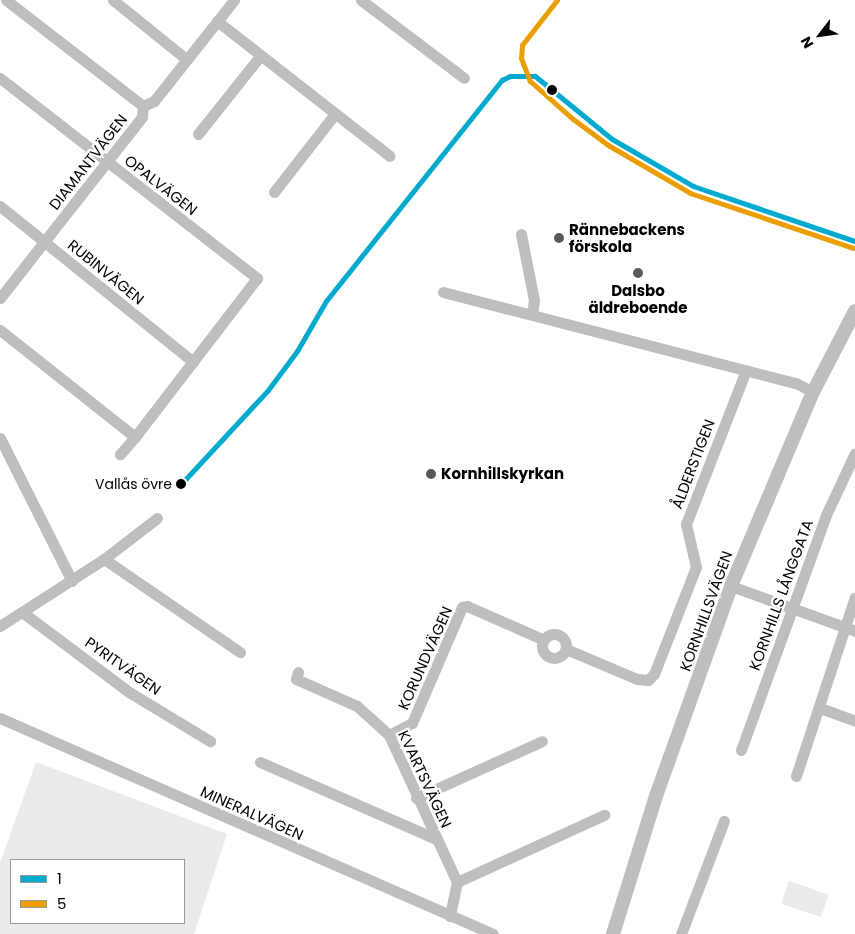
<!DOCTYPE html>
<meta charset="utf-8">
<style>
body{margin:0}
#map{position:relative;width:855px;height:934px;overflow:hidden;background:#fff;font-family:Poppins,sans-serif}
div>[style]{position:absolute}
.green>*{inset:0;background:#eaeaea;transform-origin:0 0}
.minor>*{height:11px;margin:-5.5px;padding:0 5.5px;transform-origin:5.5px;border-radius:5.5px;background:#bebebe}
.minor>.ring{margin:-5.5px;padding:0;box-sizing:content-box;background:none;border:11px solid #bebebe;border-radius:50%}
.tertiary>*{height:14px;margin:-7px;padding:0 7px;transform-origin:7px;border-radius:7px;background:#bebebe}
.bus-1>*{height:5px;margin:-2.5px;padding:0 2.5px;transform-origin:2.5px;border-radius:2.5px;background:#00a9ce}
.bus-2>*{height:5px;margin:-2.5px;padding:0 2.5px;transform-origin:2.5px;border-radius:2.5px;background:#eb9e00}
.dots>*{width:14px;height:14px;translate:-50% -50%;box-sizing:border-box;border:2px solid #fff;border-radius:50%}
span{translate:-50% -50%;white-space:nowrap;text-align:center;line-height:1.15;-webkit-text-stroke:4.5px #fff;paint-order:stroke}
.bus-label{font-size:14px;color:#000}
.right{translate:-100% -50%;text-align:right}
.street-label{font-size:15px;color:#000}
.poi-label{font-size:15px;color:#000;font-weight:700}
.left{translate:0 -50%;text-align:left}
.legend{position:absolute;left:10px;top:859px;width:175px;height:65px;box-sizing:border-box;background:#fff;border:1px solid #999;margin:0;padding:6px 9px;list-style:none;font-size:15px;color:#000}
.legend li{display:flex;align-items:center;gap:10px;height:25px}
.legend b{width:25px;border:1px solid #999}
.north{position:absolute;left:795px;top:10px;width:50px;height:50px;-webkit-text-stroke:4px #fff;paint-order:stroke;rotate:240deg;font-size:14px;font-weight:700;line-height:20px;text-align:center;color:#000}
.north::after{content:'';display:block;margin:auto;width:18px;height:22px;background:#000;clip-path:polygon(50% 0,100% 100%,50% 72%,0 100%)}
</style>
<div id="map">
<div class="green">
<div style="clip-path:polygon(evenodd,36px 762px,227px 834px,194px 934px,0 934px,0 863px,36px 762px,184px 860px,184px 923px,11px 923px,11px 860px,184px 860px)"></div>
<div style="left:789px;top:881px;width:42px;height:24px;rotate:19deg"></div>
</div>
<div class="minor">
<div style="left:6px;top:0;width:173px;rotate:37.7deg"></div>
<div style="left:113px;top:0;width:94px;rotate:38.9deg"></div>
<div style="left:361px;top:0;width:129px;rotate:37.1deg"></div>
<div style="left:217px;top:21px;width:219px;rotate:38deg"></div>
<div style="left:0;top:78px;width:326px;rotate:37.9deg"></div>
<div style="left:257px;top:278px;width:200px;rotate:127.5deg"></div>
<div style="left:198px;top:134px;width:100px;rotate:-51.5deg"></div>
<div style="left:274px;top:192px;width:99px;rotate:-52deg"></div>
<div style="left:0;top:206px;width:248px;rotate:38.9deg"></div>
<div style="left:521px;top:234px;width:67px;rotate:78.9deg"></div>
<div style="left:534px;top:300px;width:14px;rotate:98deg"></div>
<div style="left:443px;top:292px;width:365px;rotate:14.5deg"></div>
<div style="left:796px;top:383px;width:19px;rotate:28deg"></div>
<div style="left:0;top:298px;width:230px;rotate:-51.9deg"></div>
<div style="left:142px;top:117px;width:11px;rotate:-85deg"></div>
<div style="left:143px;top:106px;width:12px;rotate:-24deg"></div>
<div style="left:154px;top:101px;width:129px;rotate:-51.6deg"></div>
<div style="left:0;top:330px;width:172px;rotate:38.4deg"></div>
<div style="left:135px;top:437px;width:23px;rotate:131deg"></div>
<div style="left:0;top:438px;width:160px;rotate:63.3deg"></div>
<div style="left:104px;top:559px;width:165px;rotate:34.4deg"></div>
<div style="left:731px;top:586px;width:132px;rotate:19.9deg"></div>
<div style="left:22px;top:612px;width:134px;rotate:36.8deg"></div>
<div style="left:129px;top:692px;width:95px;rotate:31.2deg"></div>
<div style="left:0;top:626px;width:124px;rotate:-32.8deg"></div>
<div style="left:104px;top:559px;width:67px;rotate:-37.7deg"></div>
<div class="ring" style="left:542px;top:634px;width:13px;height:13px"></div>
<div style="left:566px;top:649px;width:77px;rotate:22.9deg"></div>
<div style="left:637px;top:679px;width:11px;rotate:5deg"></div>
<div style="left:648px;top:680px;width:8px;rotate:-45deg"></div>
<div style="left:654px;top:674px;width:115px;rotate:-68.6deg"></div>
<div style="left:696px;top:567px;width:44px;rotate:-103.1deg"></div>
<div style="left:686px;top:524px;width:165px;rotate:-68.7deg"></div>
<div style="left:298px;top:672px;width:7px;rotate:106deg"></div>
<div style="left:296px;top:679px;width:67px;rotate:23.9deg"></div>
<div style="left:357px;top:706px;width:43px;rotate:42.2deg"></div>
<div style="left:389px;top:735px;width:162px;rotate:65.2deg"></div>
<div style="left:457px;top:882px;width:35px;rotate:102deg"></div>
<div style="left:820px;top:708px;width:37px;rotate:20deg"></div>
<div style="left:0;top:718px;width:538px;rotate:23.66deg"></div>
<div style="left:389px;top:735px;width:26px;rotate:-28deg"></div>
<div style="left:412px;top:723px;width:126px;rotate:-66.7deg"></div>
<div style="left:462px;top:607px;width:5px;rotate:-11deg"></div>
<div style="left:467px;top:606px;width:84px;rotate:23.8deg"></div>
<div style="left:741px;top:750px;width:250px;rotate:-70.1deg"></div>
<div style="left:826px;top:515px;width:68px;rotate:-64.9deg"></div>
<div style="left:260px;top:762px;width:192px;rotate:23.6deg"></div>
<div style="left:796px;top:776px;width:188px;rotate:-71.8deg"></div>
<div style="left:416px;top:798px;width:138px;rotate:-24.3deg"></div>
<div style="left:457px;top:882px;width:162px;rotate:-24.5deg"></div>
<div style="left:681px;top:934px;width:121px;rotate:-69.2deg"></div>
</div>
<div class="tertiary">
<div style="left:613px;top:934px;width:145px;rotate:-72.7deg"></div>
<div style="left:656px;top:796px;width:223px;rotate:-70.3deg"></div>
<div style="left:731px;top:586px;width:211px;rotate:-67.1deg"></div>
<div style="left:813px;top:392px;width:91px;rotate:-62.6deg"></div>
</div>
<div class="bus-1">
<div style="left:181px;top:484px;width:128px;rotate:-47.2deg"></div>
<div style="left:268px;top:390px;width:49px;rotate:-53.4deg"></div>
<div style="left:297px;top:351px;width:58px;rotate:-59.9deg"></div>
<div style="left:326px;top:301px;width:283px;rotate:-51.5deg"></div>
<div style="left:502px;top:80px;width:9px;rotate:-27deg"></div>
<div style="left:510px;top:76px;width:25px"></div>
<div style="left:535px;top:76px;width:99px;rotate:39.3deg"></div>
<div style="left:612px;top:139px;width:94px;rotate:30.1deg"></div>
<div style="left:693px;top:186px;width:171px;rotate:18.8deg"></div>
</div>
<div class="bus-2">
<div style="left:557px;top:0;width:57px;rotate:127.9deg"></div>
<div style="left:522px;top:45px;width:13px;rotate:94deg"></div>
<div style="left:521px;top:58px;width:25px;rotate:69deg"></div>
<div style="left:530px;top:81px;width:57px;rotate:41.5deg"></div>
<div style="left:573px;top:119px;width:44px;rotate:36.6deg"></div>
<div style="left:608px;top:145px;width:95px;rotate:30.3deg"></div>
<div style="left:690px;top:193px;width:172px;rotate:18.6deg"></div>
</div>
<div class="dots">
<div style="left:552px;top:90px;background:#000"></div>
<div style="left:559px;top:238px;background:#595959"></div>
<div style="left:638px;top:273px;background:#595959"></div>
<div style="left:431px;top:474px;background:#595959"></div>
<div style="left:181px;top:484px;background:#000"></div>
</div>
<div class="bus-label">
<span class="right" style="left:172px;top:484px">Vallås övre</span>
</div>
<div class="street-label">
<span style="left:88px;top:162px;rotate:-52deg">DIAMANTVÄGEN</span>
<span style="left:161px;top:185px;rotate:38deg">OPALVÄGEN</span>
<span style="left:106px;top:272px;rotate:39deg">RUBINVÄGEN</span>
<span style="left:693px;top:464px;rotate:-69deg">ÅLDERSTIGEN</span>
<span style="left:781px;top:595px;rotate:-70deg">KORNHILLS LÅNGGATA</span>
<span style="left:706px;top:611px;rotate:-70deg">KORNHILLSVÄGEN</span>
<span style="left:425px;top:658px;rotate:-66deg">KORUNDVÄGEN</span>
<span style="left:123px;top:666px;rotate:35deg">PYRITVÄGEN</span>
<span style="left:425px;top:779px;rotate:65deg">KVARTSVÄGEN</span>
<span style="left:252px;top:813px;rotate:24deg">MINERALVÄGEN</span>
</div>
<div class="poi-label">
<span class="left" style="left:569px;top:238px">Rännebackens<br>förskola</span>
<span style="left:638px;top:299px">Dalsbo<br>äldreboende</span>
<span class="left" style="left:441px;top:474px">Kornhillskyrkan</span>
</div>
<ul class="legend">
<li><b style="height:6px;background:#00a9ce"></b>1</li>
<li><b style="height:6px;background:#eb9e00"></b>5</li>
</ul>
<div class="north">N</div>
</div>
